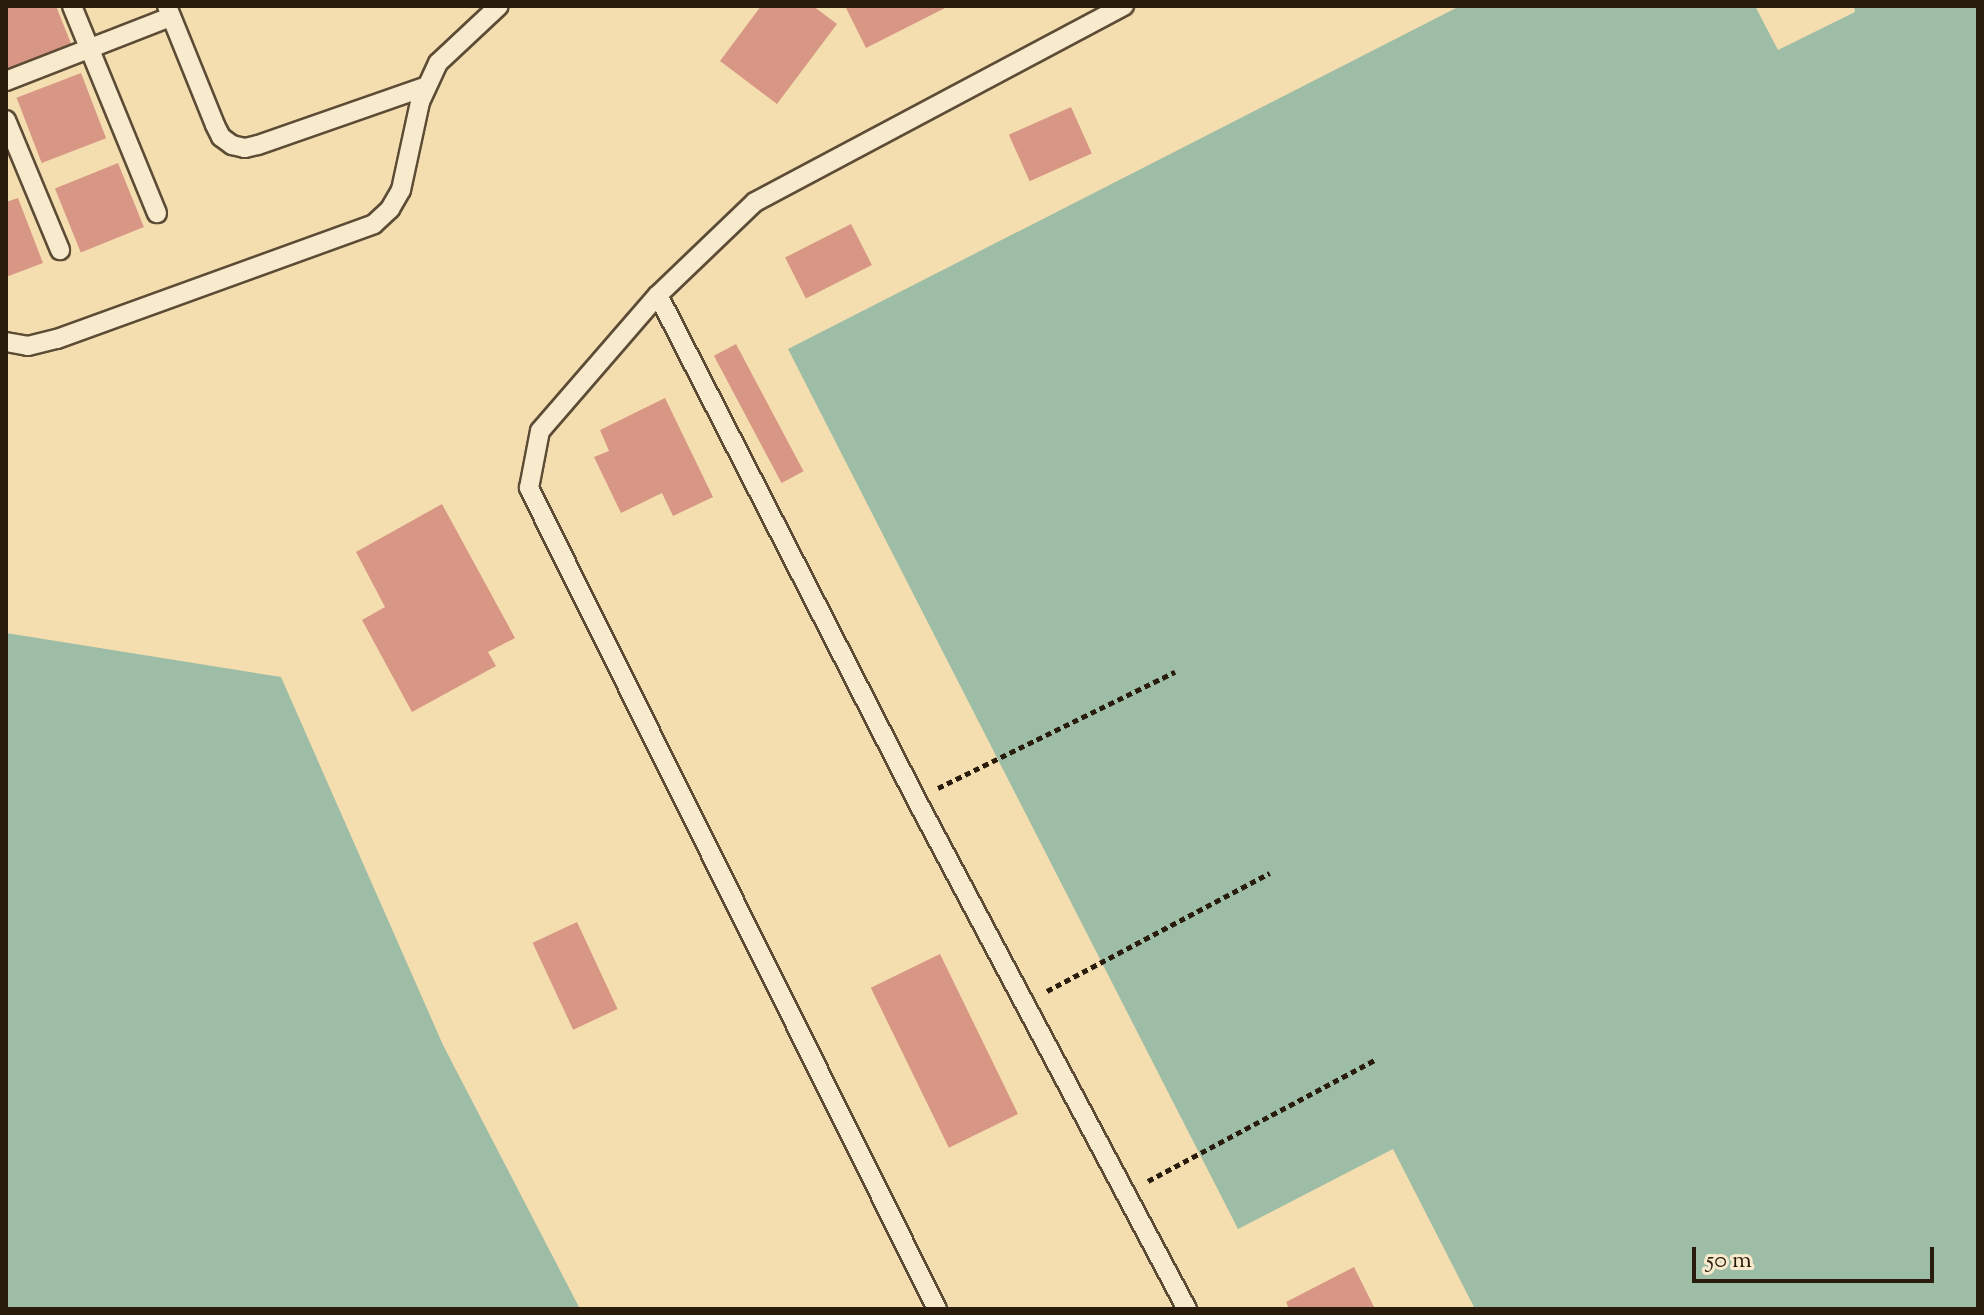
<!DOCTYPE html>
<style>
body{margin:0}
#map{position:relative;width:1984px;height:1315px;overflow:hidden;background:#f4deb0;font-family:"Sorts Mill Goudy",serif}
div>[style]{position:absolute}
.water>*{inset:0;background:#9dbda6}
.building>*{inset:0;background:#d89784;transform-origin:0 0}
.path>*{height:5px;margin-top:-2.5px;transform-origin:0;background:repeating-linear-gradient(90deg,#291c0d 0 6px,transparent 0 10px)}
.roads{filter:drop-shadow(2px 0 #5c4c36) drop-shadow(-2px 0 #5c4c36) drop-shadow(0 2px #5c4c36) drop-shadow(0 -2px #5c4c36)}
.lane>*{height:18px;margin:-9px;padding:0 9px;transform-origin:9px;border-radius:9px;background:#f8eacc}
span{translate:-50% -50%;white-space:nowrap;text-align:center;line-height:1.15;-webkit-text-stroke:6px #f8eacc;paint-order:stroke}
.frame{position:absolute;inset:0;border:8px solid #291c0d;pointer-events:none}
.scale{position:absolute;left:1692px;top:1247px;width:242px;height:36px;box-sizing:border-box;border:4px solid #291c0d;border-top:0;padding-left:10px;font-size:24px;line-height:28px;white-space:nowrap;color:#291c0d;-webkit-text-stroke:6px #f8eacc;paint-order:stroke}
</style>
<div id="map">
<div class="water">
<div style="clip-path:polygon(1460px 6px,1755px 6px,1778px 50px,1855px 12px,1854px 6px,1978px 6px,1978px 1309px,1475px 1309px,1393px 1149px,1238px 1229px,788px 349px)"></div>
<div style="clip-path:polygon(6px 633px,281px 677px,443px 1045px,580px 1309px,6px 1309px)"></div>
</div>
<div class="building">
<div style="clip-path:polygon(6px 6px,56px 6px,74px 51px,10px 76px,6px 66px)"></div>
<div style="clip-path:polygon(761px 6px,813px 6px,837px 24px,777px 104px,720px 61px)"></div>
<div style="clip-path:polygon(845px 6px,949px 6px,866px 48px)"></div>
<div style="left:81px;top:73px;width:70px;height:69px;rotate:69deg"></div>
<div style="left:1071px;top:107px;width:51px;height:68px;rotate:66deg"></div>
<div style="left:118px;top:163px;width:69px;height:68px;rotate:68deg"></div>
<div style="clip-path:polygon(18px 198px,43px 263px,6px 277px,6px 202px)"></div>
<div style="left:851px;top:224px;width:46px;height:74px;rotate:63deg"></div>
<div style="left:736px;top:344px;width:144px;height:25px;rotate:62deg"></div>
<div style="clip-path:polygon(665px 398px,713px 497px,673px 516px,662px 493px,621px 513px,594px 457px,609px 451px,600px 430px)"></div>
<div style="clip-path:polygon(442px 504px,515px 638px,488px 652px,496px 666px,412px 712px,362px 620px,385px 607px,356px 552px)"></div>
<div style="left:577px;top:922px;width:96px;height:49px;rotate:65deg"></div>
<div style="left:940px;top:954px;width:178px;height:77px;rotate:64deg"></div>
<div style="clip-path:polygon(1354px 1267px,1375px 1309px,1289px 1309px,1286px 1302px)"></div>
</div>
<div class="path">
<div style="left:938px;top:788px;width:264px;rotate:-26.1deg"></div>
<div style="left:1047px;top:991px;width:252px;rotate:-27.9deg"></div>
<div style="left:1148px;top:1181px;width:257px;rotate:-28.1deg"></div>
</div>
<div class="roads">
<div class="lane">
<div style="left:72px;top:6px;width:224px;rotate:67.7deg"></div>
<div style="left:167px;top:6px;width:128px;rotate:68deg"></div>
<div style="left:215px;top:125px;width:13px;rotate:63deg"></div>
<div style="left:221px;top:137px;width:14px;rotate:36deg"></div>
<div style="left:232px;top:145px;width:13px;rotate:13deg"></div>
<div style="left:245px;top:148px;width:13px;rotate:-13deg"></div>
<div style="left:258px;top:145px;width:177px;rotate:-19.2deg"></div>
<div style="left:6px;top:81px;width:176px;rotate:-21.3deg"></div>
<div style="left:6px;top:120px;width:141px;rotate:67.4deg"></div>
<div style="left:658px;top:295px;width:566px;rotate:62.89deg"></div>
<div style="left:916px;top:799px;width:578px;rotate:62.02deg"></div>
<div style="left:6px;top:342px;width:22px;rotate:10deg"></div>
<div style="left:28px;top:346px;width:30px;rotate:-14deg"></div>
<div style="left:57px;top:339px;width:337px;rotate:-19.9deg"></div>
<div style="left:374px;top:224px;width:22px;rotate:-43deg"></div>
<div style="left:390px;top:209px;width:22px;rotate:-60deg"></div>
<div style="left:401px;top:190px;width:90px;rotate:-77.8deg"></div>
<div style="left:420px;top:102px;width:43px;rotate:-65.2deg"></div>
<div style="left:438px;top:63px;width:83px;rotate:-43.1deg"></div>
<div style="left:937px;top:1309px;width:917px;rotate:-116.43deg"></div>
<div style="left:529px;top:488px;width:58px;rotate:-79.1deg"></div>
<div style="left:540px;top:431px;width:180px;rotate:-49.1deg"></div>
<div style="left:658px;top:295px;width:134px;rotate:-43.8deg"></div>
<div style="left:755px;top:202px;width:418px;rotate:-28deg"></div>
</div>
</div>
<div class="frame"></div>
<div class="scale">50 m</div>
</div>
